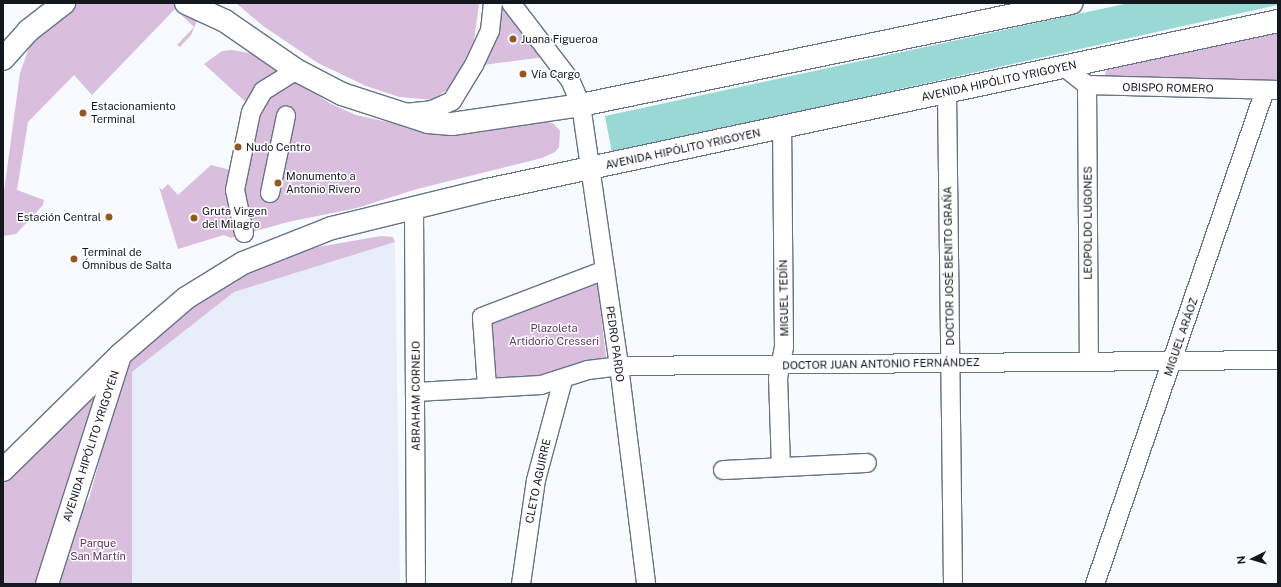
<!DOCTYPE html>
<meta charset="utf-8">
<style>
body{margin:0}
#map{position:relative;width:1281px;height:587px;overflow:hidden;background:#f7fafe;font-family:"Public Sans",sans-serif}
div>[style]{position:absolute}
.built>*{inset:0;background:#e7eef9}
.green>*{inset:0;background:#d9bede}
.water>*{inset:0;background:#9ad8d6}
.roads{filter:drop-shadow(1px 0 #677384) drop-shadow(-1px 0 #677384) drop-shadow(0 1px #677384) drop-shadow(0 -1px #677384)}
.minor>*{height:18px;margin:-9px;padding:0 9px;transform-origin:9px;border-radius:9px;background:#fff}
.major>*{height:22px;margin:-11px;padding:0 11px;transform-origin:11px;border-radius:11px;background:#fff}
.highway>*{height:22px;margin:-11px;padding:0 11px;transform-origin:11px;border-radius:11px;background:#fff}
.dots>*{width:11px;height:11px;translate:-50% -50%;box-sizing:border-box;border:2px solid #fff;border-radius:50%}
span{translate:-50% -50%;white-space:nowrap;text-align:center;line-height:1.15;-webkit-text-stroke:3px #fff;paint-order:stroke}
.poi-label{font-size:11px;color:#13181f}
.left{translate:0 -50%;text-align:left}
.right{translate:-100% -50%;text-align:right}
.street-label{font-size:11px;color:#13181f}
.park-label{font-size:11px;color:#5e3465}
.frame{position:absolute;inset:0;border:4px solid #13181f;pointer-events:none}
.north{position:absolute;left:1233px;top:539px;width:40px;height:40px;-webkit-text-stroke:3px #fff;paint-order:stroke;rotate:265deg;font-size:11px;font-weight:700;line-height:16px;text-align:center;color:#13181f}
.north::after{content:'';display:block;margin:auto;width:14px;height:18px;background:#13181f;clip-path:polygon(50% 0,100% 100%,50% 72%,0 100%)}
</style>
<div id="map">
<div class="built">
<div style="clip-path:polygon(395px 242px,400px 584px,132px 584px,132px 372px,234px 292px)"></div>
</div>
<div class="green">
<div style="clip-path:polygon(72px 3px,178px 3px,195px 15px,197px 21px,191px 35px,180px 47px,177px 45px,194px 27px,175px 9px,92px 95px,74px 75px,28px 122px,17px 190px,44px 200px,43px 205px,16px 234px,3px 236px,3px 199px,20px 73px,31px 42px)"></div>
<div style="clip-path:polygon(236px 3px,479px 3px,474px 41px,453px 85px,433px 100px,399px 97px,366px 86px,318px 63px,263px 26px)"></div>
<div style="clip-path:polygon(500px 3px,504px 3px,545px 57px,483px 65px)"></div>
<div style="clip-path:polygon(1278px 28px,1278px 84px,1110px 80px,1105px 75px,1107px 69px)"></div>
<div style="clip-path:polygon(232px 50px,254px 54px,331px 104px,356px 115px,410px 127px,454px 131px,482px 132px,546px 121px,554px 124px,560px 131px,559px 147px,555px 152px,542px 158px,417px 189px,357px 208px,288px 222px,231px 238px,224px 235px,178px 249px,159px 187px,162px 190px,168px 184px,178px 195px,211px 165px,231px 170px,239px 127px,245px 119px,249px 105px,204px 64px,222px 51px)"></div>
<div style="clip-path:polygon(381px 236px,393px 237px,395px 242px,234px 292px,132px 372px,132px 584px,53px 584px,73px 520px,89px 499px,125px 366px,160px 329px,233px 278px,312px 248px)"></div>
<div style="clip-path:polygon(597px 280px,606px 357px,558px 375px,492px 380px,487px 319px)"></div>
<div style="clip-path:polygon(100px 385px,40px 584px,3px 584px,3px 481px)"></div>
</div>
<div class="water">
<div style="clip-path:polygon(1129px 3px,1278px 3px,1278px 5px,612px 153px,605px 116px)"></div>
</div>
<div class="roads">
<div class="minor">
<div style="left:511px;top:3px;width:97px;rotate:52.5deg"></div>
<div style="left:570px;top:80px;width:27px;rotate:66deg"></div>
<div style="left:581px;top:105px;width:264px;rotate:81.7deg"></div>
<div style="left:619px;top:366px;width:220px;rotate:82.9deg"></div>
<div style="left:1064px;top:67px;width:29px;rotate:38deg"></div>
<div style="left:1087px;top:85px;width:191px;rotate:1.5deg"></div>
<div style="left:1087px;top:85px;width:276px;rotate:89.6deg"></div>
<div style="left:947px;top:92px;width:492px;rotate:89.3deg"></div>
<div style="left:405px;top:113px;width:27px;rotate:-6deg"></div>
<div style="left:432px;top:110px;width:22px;rotate:-24deg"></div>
<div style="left:452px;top:101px;width:42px;rotate:-58.6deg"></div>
<div style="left:474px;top:65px;width:38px;rotate:-65deg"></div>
<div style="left:490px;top:31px;width:28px;rotate:-84deg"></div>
<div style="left:270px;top:193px;width:79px;rotate:-78.3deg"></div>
<div style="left:414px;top:209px;width:375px;rotate:89.7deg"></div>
<div style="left:244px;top:233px;width:44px;rotate:-101.8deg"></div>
<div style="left:235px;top:190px;width:80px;rotate:-78.4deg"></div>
<div style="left:251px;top:112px;width:24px;rotate:-60deg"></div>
<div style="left:263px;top:91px;width:39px;rotate:-32deg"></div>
<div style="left:487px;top:387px;width:70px;rotate:-94.1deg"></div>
<div style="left:482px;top:317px;width:132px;rotate:-20.9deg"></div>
<div style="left:416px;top:392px;width:125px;rotate:-3.2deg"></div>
<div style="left:541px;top:385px;width:49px;rotate:-17.7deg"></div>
<div style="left:588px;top:370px;width:31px;rotate:-7deg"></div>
<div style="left:619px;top:366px;width:659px;rotate:-0.52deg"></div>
<div style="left:781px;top:467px;width:89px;rotate:-91.9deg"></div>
<div style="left:778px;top:378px;width:32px;rotate:-79deg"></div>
<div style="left:784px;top:347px;width:218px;rotate:-90.5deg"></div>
<div style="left:723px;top:470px;width:144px;rotate:-2.8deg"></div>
<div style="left:521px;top:584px;width:105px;rotate:-81.8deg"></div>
<div style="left:536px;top:480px;width:104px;rotate:-74.9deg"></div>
<div style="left:1095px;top:584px;width:522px;rotate:-71.01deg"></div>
</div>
<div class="major">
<div style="left:47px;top:584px;width:240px;rotate:-72.3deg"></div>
</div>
<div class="highway">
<div style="left:186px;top:3px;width:43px;rotate:24.8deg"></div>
<div style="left:225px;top:21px;width:86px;rotate:34.6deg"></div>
<div style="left:296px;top:70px;width:52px;rotate:27.6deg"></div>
<div style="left:342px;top:94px;width:90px;rotate:18deg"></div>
<div style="left:428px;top:122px;width:24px;rotate:5deg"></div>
<div style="left:452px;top:124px;width:130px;rotate:-8.4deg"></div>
<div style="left:581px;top:105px;width:501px;rotate:-11.76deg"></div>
<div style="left:3px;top:59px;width:38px;rotate:-48deg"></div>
<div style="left:28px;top:31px;width:46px;rotate:-37.9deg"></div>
<div style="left:3px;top:470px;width:164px;rotate:-44.5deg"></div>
<div style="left:120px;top:355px;width:87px;rotate:-40.8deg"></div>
<div style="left:186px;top:298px;width:67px;rotate:-31.6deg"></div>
<div style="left:243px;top:263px;width:96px;rotate:-21.5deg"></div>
<div style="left:332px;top:228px;width:160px;rotate:-13.8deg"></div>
<div style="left:487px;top:190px;width:809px;rotate:-12.06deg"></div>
</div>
</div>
<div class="dots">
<div style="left:513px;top:39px;background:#96571e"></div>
<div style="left:523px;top:74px;background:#96571e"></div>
<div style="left:83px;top:113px;background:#96571e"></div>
<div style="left:238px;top:147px;background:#96571e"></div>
<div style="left:278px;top:183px;background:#96571e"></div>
<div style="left:109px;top:217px;background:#96571e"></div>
<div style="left:194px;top:218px;background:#96571e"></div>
<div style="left:74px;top:259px;background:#96571e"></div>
</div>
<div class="poi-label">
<span class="left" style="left:521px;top:39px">Juana Figueroa</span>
<span class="left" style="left:531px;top:74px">Vía Cargo</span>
<span class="left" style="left:91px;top:113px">Estacionamiento<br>Terminal</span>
<span class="left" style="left:246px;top:147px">Nudo Centro</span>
<span class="left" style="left:286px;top:183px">Monumento a<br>Antonio Rivero</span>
<span class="left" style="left:202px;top:218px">Gruta Virgen<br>del Milagro</span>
<span class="right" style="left:101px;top:217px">Estación Central</span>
<span class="left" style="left:82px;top:259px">Terminal de<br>Ómnibus de Salta</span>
</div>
<div class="street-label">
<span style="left:999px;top:81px;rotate:-12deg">AVENIDA HIPÓLITO YRIGOYEN</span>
<span style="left:1168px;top:88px;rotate:1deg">OBISPO ROMERO</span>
<span style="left:683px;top:149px;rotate:-12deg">AVENIDA HIPÓLITO YRIGOYEN</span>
<span style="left:1088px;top:223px;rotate:-90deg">LEOPOLDO LUGONES</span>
<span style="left:949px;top:266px;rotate:-91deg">DOCTOR JOSÉ BENITO GRAÑA</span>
<span style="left:784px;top:298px;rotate:-91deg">MIGUEL TEDÍN</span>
<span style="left:1181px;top:337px;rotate:-71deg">MIGUEL ARÁOZ</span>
<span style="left:615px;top:344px;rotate:82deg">PEDRO PARDO</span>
<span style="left:881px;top:364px;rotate:-1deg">DOCTOR JUAN ANTONIO FERNÁNDEZ</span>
<span style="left:416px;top:396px;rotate:-90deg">ABRAHAM CORNEJO</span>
<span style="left:91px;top:446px;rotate:-72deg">AVENIDA HIPÓLITO YRIGOYEN</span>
<span style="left:538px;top:481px;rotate:-78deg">CLETO AGUIRRE</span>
</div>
<div class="park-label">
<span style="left:554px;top:335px">Plazoleta<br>Artidorio Cresseri</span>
<span style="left:98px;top:550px">Parque<br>San Martín</span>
</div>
<div class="frame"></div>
<div class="north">N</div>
</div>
